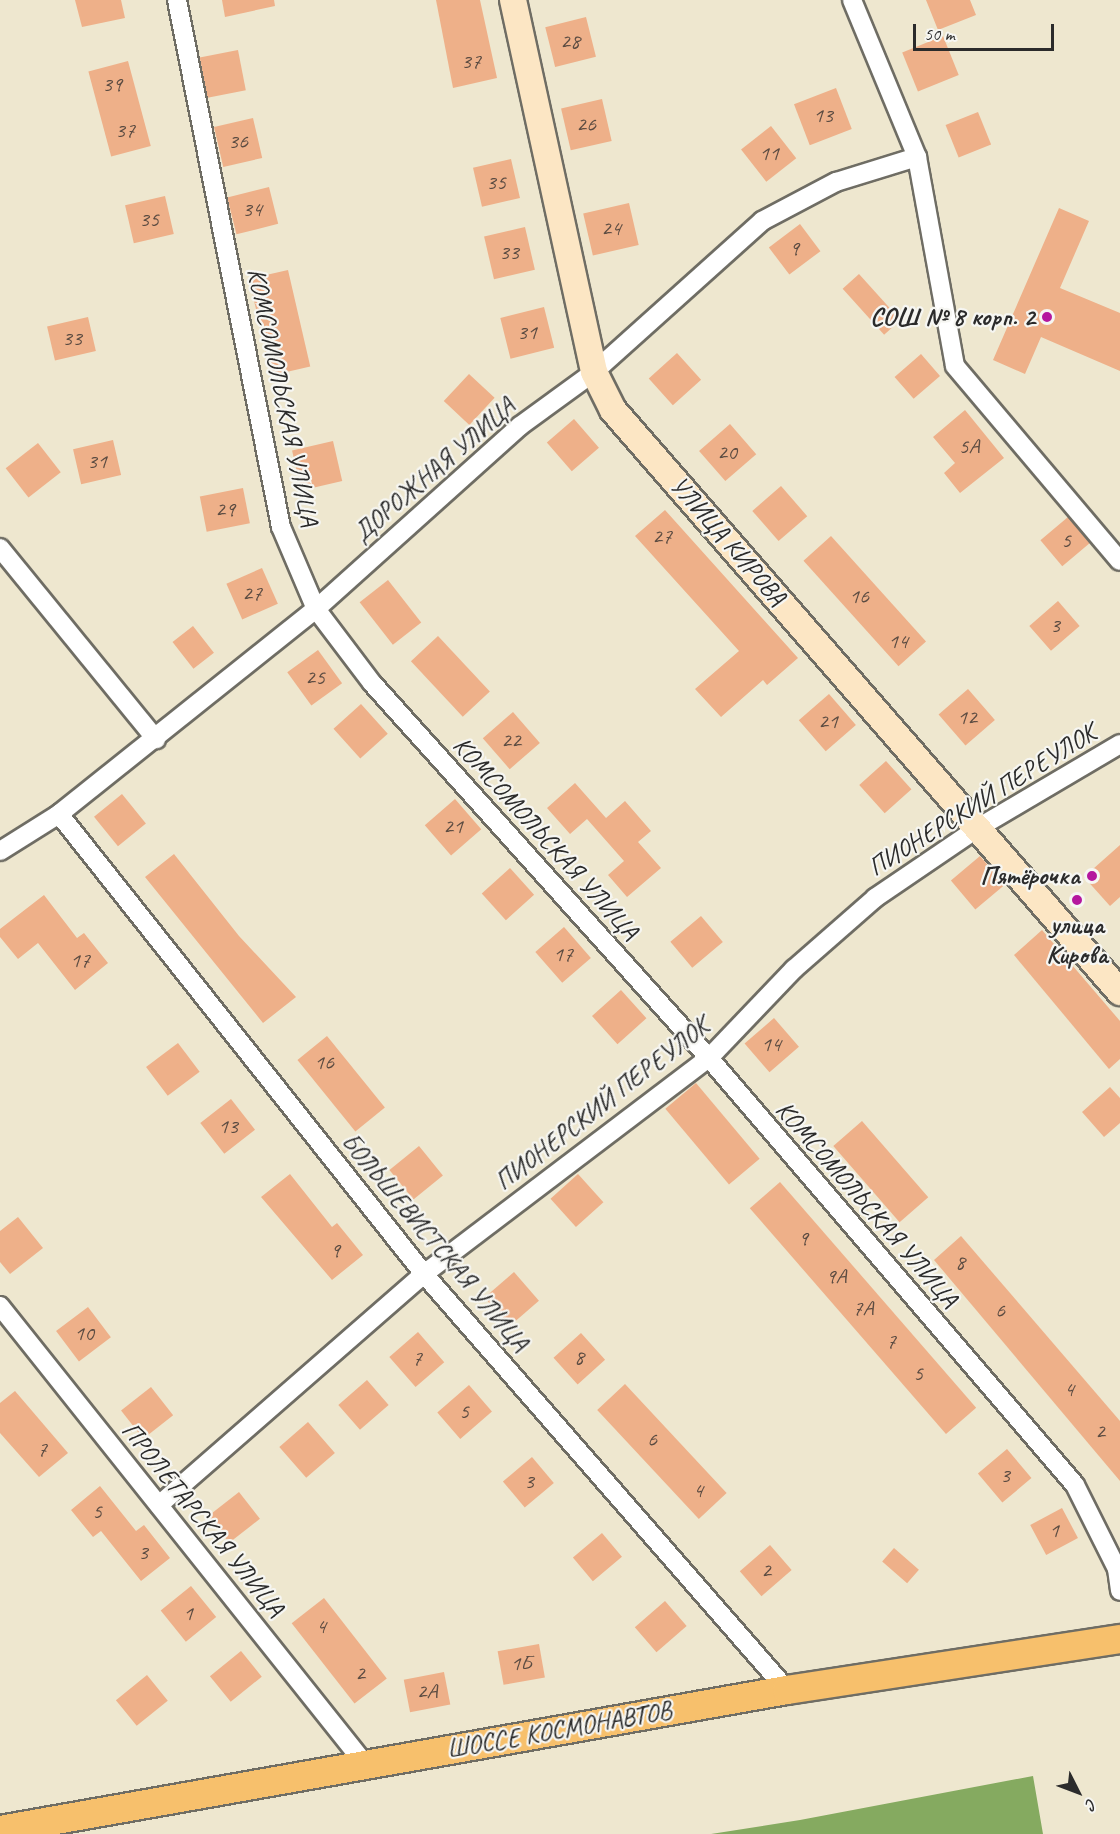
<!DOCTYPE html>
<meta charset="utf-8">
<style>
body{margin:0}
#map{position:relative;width:1120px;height:1834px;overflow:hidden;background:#eee7cf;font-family:Caveat,sans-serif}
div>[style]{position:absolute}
.forest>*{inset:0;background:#85aa60}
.building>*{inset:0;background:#eeb089;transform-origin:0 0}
.roads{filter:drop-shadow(2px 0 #6f6d64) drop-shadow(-2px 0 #6f6d64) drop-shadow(0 2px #6f6d64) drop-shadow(0 -2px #6f6d64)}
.street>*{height:18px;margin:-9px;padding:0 9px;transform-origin:9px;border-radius:9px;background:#fff}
.secondary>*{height:26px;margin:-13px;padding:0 13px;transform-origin:13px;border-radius:13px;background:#fce6c4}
.primary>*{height:28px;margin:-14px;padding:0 14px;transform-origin:14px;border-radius:14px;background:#f7c06c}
.dots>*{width:16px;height:16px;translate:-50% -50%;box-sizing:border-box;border:3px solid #f6f6f2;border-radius:50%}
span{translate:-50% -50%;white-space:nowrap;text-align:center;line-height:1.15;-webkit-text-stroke:4.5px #f6f6f2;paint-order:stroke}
.number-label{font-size:22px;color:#5c4c42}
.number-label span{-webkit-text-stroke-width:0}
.poi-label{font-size:26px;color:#2b2b2b;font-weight:700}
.right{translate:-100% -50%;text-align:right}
.street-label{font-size:26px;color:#2b2b2b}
.north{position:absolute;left:1048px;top:1762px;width:60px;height:60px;-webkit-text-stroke:4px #f6f6f2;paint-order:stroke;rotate:132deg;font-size:16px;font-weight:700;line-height:24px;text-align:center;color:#2b2b2b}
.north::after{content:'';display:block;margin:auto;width:21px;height:27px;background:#2b2b2b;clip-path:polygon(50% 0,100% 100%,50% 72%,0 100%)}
.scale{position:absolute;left:913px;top:24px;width:141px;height:27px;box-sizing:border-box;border:3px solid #2b2b2b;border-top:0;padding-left:8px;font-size:18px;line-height:21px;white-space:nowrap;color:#2b2b2b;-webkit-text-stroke:4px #f6f6f2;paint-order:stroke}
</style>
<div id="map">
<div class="forest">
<div style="clip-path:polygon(1033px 1776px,1043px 1834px,711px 1834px,800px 1820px)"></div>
</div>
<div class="building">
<div style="clip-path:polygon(75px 0,121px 0,125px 18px,82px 27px)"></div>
<div style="clip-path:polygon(222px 0,274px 0,275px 6px,225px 17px)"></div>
<div style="clip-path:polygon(436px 0,480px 0,497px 78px,453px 88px)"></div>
<div style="clip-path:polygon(926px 0,970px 0,976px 15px,938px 30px)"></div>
<div style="left:586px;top:17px;width:41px;height:42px;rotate:76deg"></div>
<div style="left:943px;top:36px;width:42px;height:44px;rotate:68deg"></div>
<div style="left:238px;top:50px;width:41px;height:39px;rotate:79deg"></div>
<div style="left:128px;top:61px;width:88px;height:41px;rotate:75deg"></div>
<div style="left:836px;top:88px;width:44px;height:45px;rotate:69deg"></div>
<div style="left:602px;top:99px;width:43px;height:42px;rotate:77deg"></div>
<div style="left:978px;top:112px;width:35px;height:35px;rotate:68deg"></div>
<div style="left:253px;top:118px;width:41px;height:40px;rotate:77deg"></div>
<div style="left:771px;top:126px;width:41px;height:38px;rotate:52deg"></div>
<div style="left:511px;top:159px;width:40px;height:39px;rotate:77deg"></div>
<div style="left:269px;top:187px;width:38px;height:43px;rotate:76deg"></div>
<div style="left:165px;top:196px;width:39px;height:41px;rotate:77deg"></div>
<div style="left:629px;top:203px;width:43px;height:47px;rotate:77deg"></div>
<div style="clip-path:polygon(1059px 208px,1089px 221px,1060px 288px,1120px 313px,1120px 371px,1041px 337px,1025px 374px,993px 360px)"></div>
<div style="left:800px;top:224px;width:34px;height:39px;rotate:53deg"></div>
<div style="left:525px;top:227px;width:44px;height:42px;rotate:77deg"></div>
<div style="left:288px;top:270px;width:99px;height:40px;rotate:77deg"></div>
<div style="left:859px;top:274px;width:62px;height:22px;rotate:48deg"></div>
<div style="left:544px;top:307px;width:42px;height:45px;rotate:76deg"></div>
<div style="left:88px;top:317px;width:35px;height:42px;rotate:77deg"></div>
<div style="left:677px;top:353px;width:36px;height:38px;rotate:48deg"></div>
<div style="left:921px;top:354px;width:29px;height:35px;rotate:49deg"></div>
<div style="left:469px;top:374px;width:35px;height:37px;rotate:43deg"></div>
<div style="clip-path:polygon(965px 410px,1004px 458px,960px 493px,944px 473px,955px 463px,933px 437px)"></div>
<div style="left:574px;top:419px;width:38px;height:36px;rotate:49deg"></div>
<div style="left:730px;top:424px;width:40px;height:41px;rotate:49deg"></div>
<div style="left:113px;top:440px;width:36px;height:41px;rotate:77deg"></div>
<div style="left:333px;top:441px;width:41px;height:42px;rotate:77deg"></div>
<div style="left:38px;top:443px;width:37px;height:41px;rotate:52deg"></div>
<div style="left:781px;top:486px;width:40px;height:38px;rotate:49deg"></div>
<div style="left:243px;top:488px;width:36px;height:44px;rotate:79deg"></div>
<div style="clip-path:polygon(665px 510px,798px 658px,767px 685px,763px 680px,721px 717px,695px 689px,739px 651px,635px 536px)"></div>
<div style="left:1068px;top:517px;width:34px;height:36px;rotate:50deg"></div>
<div style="left:831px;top:536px;width:142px;height:37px;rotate:48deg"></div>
<div style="left:262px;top:568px;width:39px;height:39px;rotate:66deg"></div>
<div style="left:388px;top:580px;width:54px;height:36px;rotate:52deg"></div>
<div style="left:1058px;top:601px;width:33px;height:38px;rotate:49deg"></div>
<div style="left:193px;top:626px;width:34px;height:26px;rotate:52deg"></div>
<div style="left:438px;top:636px;width:76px;height:37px;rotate:47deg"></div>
<div style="left:318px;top:650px;width:41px;height:38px;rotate:54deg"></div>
<div style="left:968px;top:689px;width:41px;height:39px;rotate:49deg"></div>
<div style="left:829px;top:694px;width:41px;height:40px;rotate:49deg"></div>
<div style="left:361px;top:704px;width:40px;height:37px;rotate:48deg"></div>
<div style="left:513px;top:712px;width:41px;height:40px;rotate:49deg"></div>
<div style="left:886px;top:761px;width:38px;height:36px;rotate:48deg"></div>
<div style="clip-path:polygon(575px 783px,606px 818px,625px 801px,651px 831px,638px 842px,661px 868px,627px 897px,608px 875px,624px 861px,587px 819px,570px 834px,547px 808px)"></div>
<div style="left:122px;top:794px;width:38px;height:36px;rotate:51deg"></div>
<div style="left:455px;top:799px;width:40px;height:40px;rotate:49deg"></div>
<div style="clip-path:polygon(1120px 845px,1120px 897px,1110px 906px,1084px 877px)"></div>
<div style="clip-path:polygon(174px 854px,239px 936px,296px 997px,263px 1023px,145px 877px)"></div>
<div style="left:980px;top:856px;width:38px;height:38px;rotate:50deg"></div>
<div style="left:510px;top:868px;width:36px;height:38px;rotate:48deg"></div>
<div style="clip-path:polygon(44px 895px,77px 938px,84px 933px,108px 963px,75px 990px,38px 943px,18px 959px,0 937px,0 929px)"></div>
<div style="left:701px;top:916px;width:34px;height:40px;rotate:50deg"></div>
<div style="left:564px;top:927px;width:41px;height:38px;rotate:49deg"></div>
<div style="clip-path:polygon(1042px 930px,1120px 1021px,1120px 1059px,1109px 1069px,1014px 955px)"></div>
<div style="left:621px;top:990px;width:38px;height:39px;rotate:48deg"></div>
<div style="left:774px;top:1018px;width:38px;height:39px;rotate:49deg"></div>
<div style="left:327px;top:1036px;width:92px;height:38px;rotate:51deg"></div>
<div style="left:178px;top:1043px;width:36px;height:40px;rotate:53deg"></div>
<div style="left:696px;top:1083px;width:99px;height:40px;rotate:50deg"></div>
<div style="clip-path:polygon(1110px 1087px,1120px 1098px,1120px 1123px,1104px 1137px,1082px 1112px)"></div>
<div style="left:231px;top:1099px;width:39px;height:39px;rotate:52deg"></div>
<div style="left:862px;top:1121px;width:101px;height:38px;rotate:49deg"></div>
<div style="left:419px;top:1146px;width:38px;height:38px;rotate:51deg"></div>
<div style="clip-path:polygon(290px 1174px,332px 1227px,337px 1223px,363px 1255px,332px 1280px,261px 1197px)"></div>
<div style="left:578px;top:1174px;width:38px;height:37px;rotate:48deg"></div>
<div style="left:780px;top:1182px;width:299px;height:40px;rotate:49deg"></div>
<div style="clip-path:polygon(18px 1217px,43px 1248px,10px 1274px,0 1262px,0 1231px)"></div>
<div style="clip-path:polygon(961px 1236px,1120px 1421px,1120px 1481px,934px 1260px)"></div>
<div style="left:514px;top:1272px;width:38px;height:39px;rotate:49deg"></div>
<div style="left:88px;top:1307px;width:38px;height:40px;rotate:53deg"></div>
<div style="left:418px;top:1332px;width:40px;height:38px;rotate:49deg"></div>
<div style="left:581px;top:1333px;width:36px;height:37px;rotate:48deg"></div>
<div style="left:367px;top:1380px;width:33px;height:38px;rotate:49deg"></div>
<div style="left:625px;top:1384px;width:149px;height:38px;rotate:47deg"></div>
<div style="left:469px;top:1385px;width:35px;height:42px;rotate:49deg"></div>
<div style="left:151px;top:1387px;width:36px;height:38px;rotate:52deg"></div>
<div style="clip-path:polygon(15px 1391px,68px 1453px,39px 1477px,0 1433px,0 1403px)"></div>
<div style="left:308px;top:1422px;width:41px;height:38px;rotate:49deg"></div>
<div style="left:1007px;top:1449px;width:38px;height:38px;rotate:50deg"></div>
<div style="left:532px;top:1457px;width:34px;height:38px;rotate:50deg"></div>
<div style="clip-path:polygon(100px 1486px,136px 1531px,144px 1525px,170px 1558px,141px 1581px,101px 1531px,93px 1537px,71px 1510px)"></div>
<div style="left:239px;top:1492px;width:34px;height:39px;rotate:52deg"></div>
<div style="left:1062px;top:1508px;width:34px;height:36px;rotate:62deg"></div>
<div style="left:602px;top:1533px;width:31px;height:38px;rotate:50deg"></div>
<div style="left:770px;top:1545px;width:33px;height:40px;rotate:49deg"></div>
<div style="left:894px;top:1548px;width:33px;height:18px;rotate:41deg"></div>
<div style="left:191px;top:1586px;width:40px;height:39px;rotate:51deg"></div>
<div style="left:324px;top:1598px;width:102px;height:41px;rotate:52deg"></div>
<div style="left:665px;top:1601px;width:33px;height:40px;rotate:49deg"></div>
<div style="left:539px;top:1644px;width:34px;height:42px;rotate:80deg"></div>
<div style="left:241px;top:1651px;width:33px;height:40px;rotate:51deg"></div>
<div style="left:444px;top:1672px;width:33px;height:41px;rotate:79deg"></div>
<div style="left:147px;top:1675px;width:33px;height:40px;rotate:51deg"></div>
</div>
<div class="roads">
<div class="street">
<div style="left:177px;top:0;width:537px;rotate:78.84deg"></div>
<div style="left:281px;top:527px;width:89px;rotate:66.9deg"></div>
<div style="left:316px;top:609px;width:93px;rotate:52.9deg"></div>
<div style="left:372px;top:683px;width:504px;rotate:48.06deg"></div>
<div style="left:709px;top:1058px;width:562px;rotate:49.4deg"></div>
<div style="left:1075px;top:1485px;width:94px;rotate:63.4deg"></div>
<div style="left:1117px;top:1569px;width:22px;rotate:82deg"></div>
<div style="left:852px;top:0;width:170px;rotate:67.5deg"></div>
<div style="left:917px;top:157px;width:212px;rotate:79.7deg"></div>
<div style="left:955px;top:366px;width:255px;rotate:49.8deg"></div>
<div style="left:0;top:548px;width:247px;rotate:50.8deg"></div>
<div style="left:59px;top:814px;width:587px;rotate:51.57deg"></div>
<div style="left:424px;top:1274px;width:552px;rotate:48.89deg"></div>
<div style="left:0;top:851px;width:70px;rotate:-32.1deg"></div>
<div style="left:59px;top:814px;width:329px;rotate:-38.6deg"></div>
<div style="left:316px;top:609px;width:274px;rotate:-41.9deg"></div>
<div style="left:520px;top:426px;width:92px;rotate:-36.1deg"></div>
<div style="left:594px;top:372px;width:226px;rotate:-41.9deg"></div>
<div style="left:762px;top:221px;width:84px;rotate:-27.8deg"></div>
<div style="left:836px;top:182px;width:85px;rotate:-17.2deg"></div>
<div style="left:0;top:1306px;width:586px;rotate:51.45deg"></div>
<div style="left:159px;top:1505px;width:352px;rotate:-41.1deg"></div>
<div style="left:424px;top:1274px;width:358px;rotate:-37.2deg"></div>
<div style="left:709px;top:1058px;width:123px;rotate:-46.3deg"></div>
<div style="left:794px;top:969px;width:108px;rotate:-41.2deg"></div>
<div style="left:875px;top:898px;width:125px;rotate:-34.2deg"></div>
<div style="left:978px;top:828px;width:165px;rotate:-30.6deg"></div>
</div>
<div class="secondary">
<div style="left:513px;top:0;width:381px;rotate:77.7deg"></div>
<div style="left:594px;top:372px;width:42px;rotate:63.4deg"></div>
<div style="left:613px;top:410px;width:772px;rotate:48.94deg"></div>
</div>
<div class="primary">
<div style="left:0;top:1830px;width:799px;rotate:-10.09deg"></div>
<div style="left:787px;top:1690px;width:337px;rotate:-8.7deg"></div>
</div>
</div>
<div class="dots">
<div style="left:1047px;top:317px;background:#b5179e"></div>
<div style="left:1092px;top:876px;background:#b5179e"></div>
<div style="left:1077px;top:900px;background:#b5179e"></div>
</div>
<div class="number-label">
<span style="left:570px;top:42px">28</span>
<span style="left:471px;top:62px">37</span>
<span style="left:112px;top:85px">39</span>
<span style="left:823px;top:116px">13</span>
<span style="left:586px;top:125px">26</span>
<span style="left:125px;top:131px">37</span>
<span style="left:238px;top:142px">36</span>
<span style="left:769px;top:154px">11</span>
<span style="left:496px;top:183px">35</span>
<span style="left:252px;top:210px">34</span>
<span style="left:149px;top:220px">35</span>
<span style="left:611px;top:229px">24</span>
<span style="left:794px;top:249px">9</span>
<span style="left:509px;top:253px">33</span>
<span style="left:527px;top:333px">31</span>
<span style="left:72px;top:339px">33</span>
<span style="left:969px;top:447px">5А</span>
<span style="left:727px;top:453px">20</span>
<span style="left:97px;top:462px">31</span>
<span style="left:225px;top:510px">29</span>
<span style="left:662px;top:537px">27</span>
<span style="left:1066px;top:541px">5</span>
<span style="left:252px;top:594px">27</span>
<span style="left:859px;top:597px">16</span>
<span style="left:1055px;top:626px">3</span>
<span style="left:898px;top:642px">14</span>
<span style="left:315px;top:678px">25</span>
<span style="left:967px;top:718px">12</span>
<span style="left:828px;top:722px">21</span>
<span style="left:511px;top:741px">22</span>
<span style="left:453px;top:827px">21</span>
<span style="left:563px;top:955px">17</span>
<span style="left:80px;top:961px">17</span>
<span style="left:771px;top:1045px">14</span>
<span style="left:324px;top:1063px">16</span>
<span style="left:228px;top:1127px">13</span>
<span style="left:803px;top:1239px">9</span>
<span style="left:335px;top:1251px">9</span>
<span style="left:960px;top:1263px">8</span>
<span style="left:836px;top:1277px">9А</span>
<span style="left:863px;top:1309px">7А</span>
<span style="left:1000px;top:1311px">6</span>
<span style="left:84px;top:1334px">10</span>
<span style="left:891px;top:1342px">7</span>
<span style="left:579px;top:1358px">8</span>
<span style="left:417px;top:1359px">7</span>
<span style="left:918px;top:1374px">5</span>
<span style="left:1069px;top:1390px">4</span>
<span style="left:464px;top:1412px">5</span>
<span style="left:1100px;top:1432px">2</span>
<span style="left:652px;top:1440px">6</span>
<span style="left:42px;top:1450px">7</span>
<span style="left:1005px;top:1476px">3</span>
<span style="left:529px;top:1482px">3</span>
<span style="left:698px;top:1491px">4</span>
<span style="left:97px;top:1512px">5</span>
<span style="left:1054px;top:1531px">1</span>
<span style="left:143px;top:1553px">3</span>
<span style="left:766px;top:1571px">2</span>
<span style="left:188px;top:1614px">1</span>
<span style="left:321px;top:1627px">4</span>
<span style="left:521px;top:1664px">1Б</span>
<span style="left:360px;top:1674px">2</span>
<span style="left:427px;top:1692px">2А</span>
</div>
<div class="poi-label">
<span class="right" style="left:1035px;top:317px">СОШ № 8 корп. 2</span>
<span class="right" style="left:1080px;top:876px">Пятёрочка</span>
<span style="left:1077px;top:940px">улица<br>Кирова</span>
</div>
<div class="street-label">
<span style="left:283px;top:397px;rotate:78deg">КОМСОМОЛЬСКАЯ УЛИЦА</span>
<span style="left:434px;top:470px;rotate:-41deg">ДОРОЖНАЯ УЛИЦА</span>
<span style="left:728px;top:541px;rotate:49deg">УЛИЦА КИРОВА</span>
<span style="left:982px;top:800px;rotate:-32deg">ПИОНЕРСКИЙ ПЕРЕУЛОК</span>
<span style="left:546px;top:838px;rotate:48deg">КОМСОМОЛЬСКАЯ УЛИЦА</span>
<span style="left:602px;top:1104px;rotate:-38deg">ПИОНЕРСКИЙ ПЕРЕУЛОК</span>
<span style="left:867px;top:1204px;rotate:49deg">КОМСОМОЛЬСКАЯ УЛИЦА</span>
<span style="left:435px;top:1242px;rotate:50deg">БОЛЬШЕВИСТСКАЯ УЛИЦА</span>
<span style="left:203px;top:1519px;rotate:51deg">ПРОЛЕТАРСКАЯ УЛИЦА</span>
<span style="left:559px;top:1730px;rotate:-10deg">ШОССЕ КОСМОНАВТОВ</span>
</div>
<div class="north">С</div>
<div class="scale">50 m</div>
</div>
